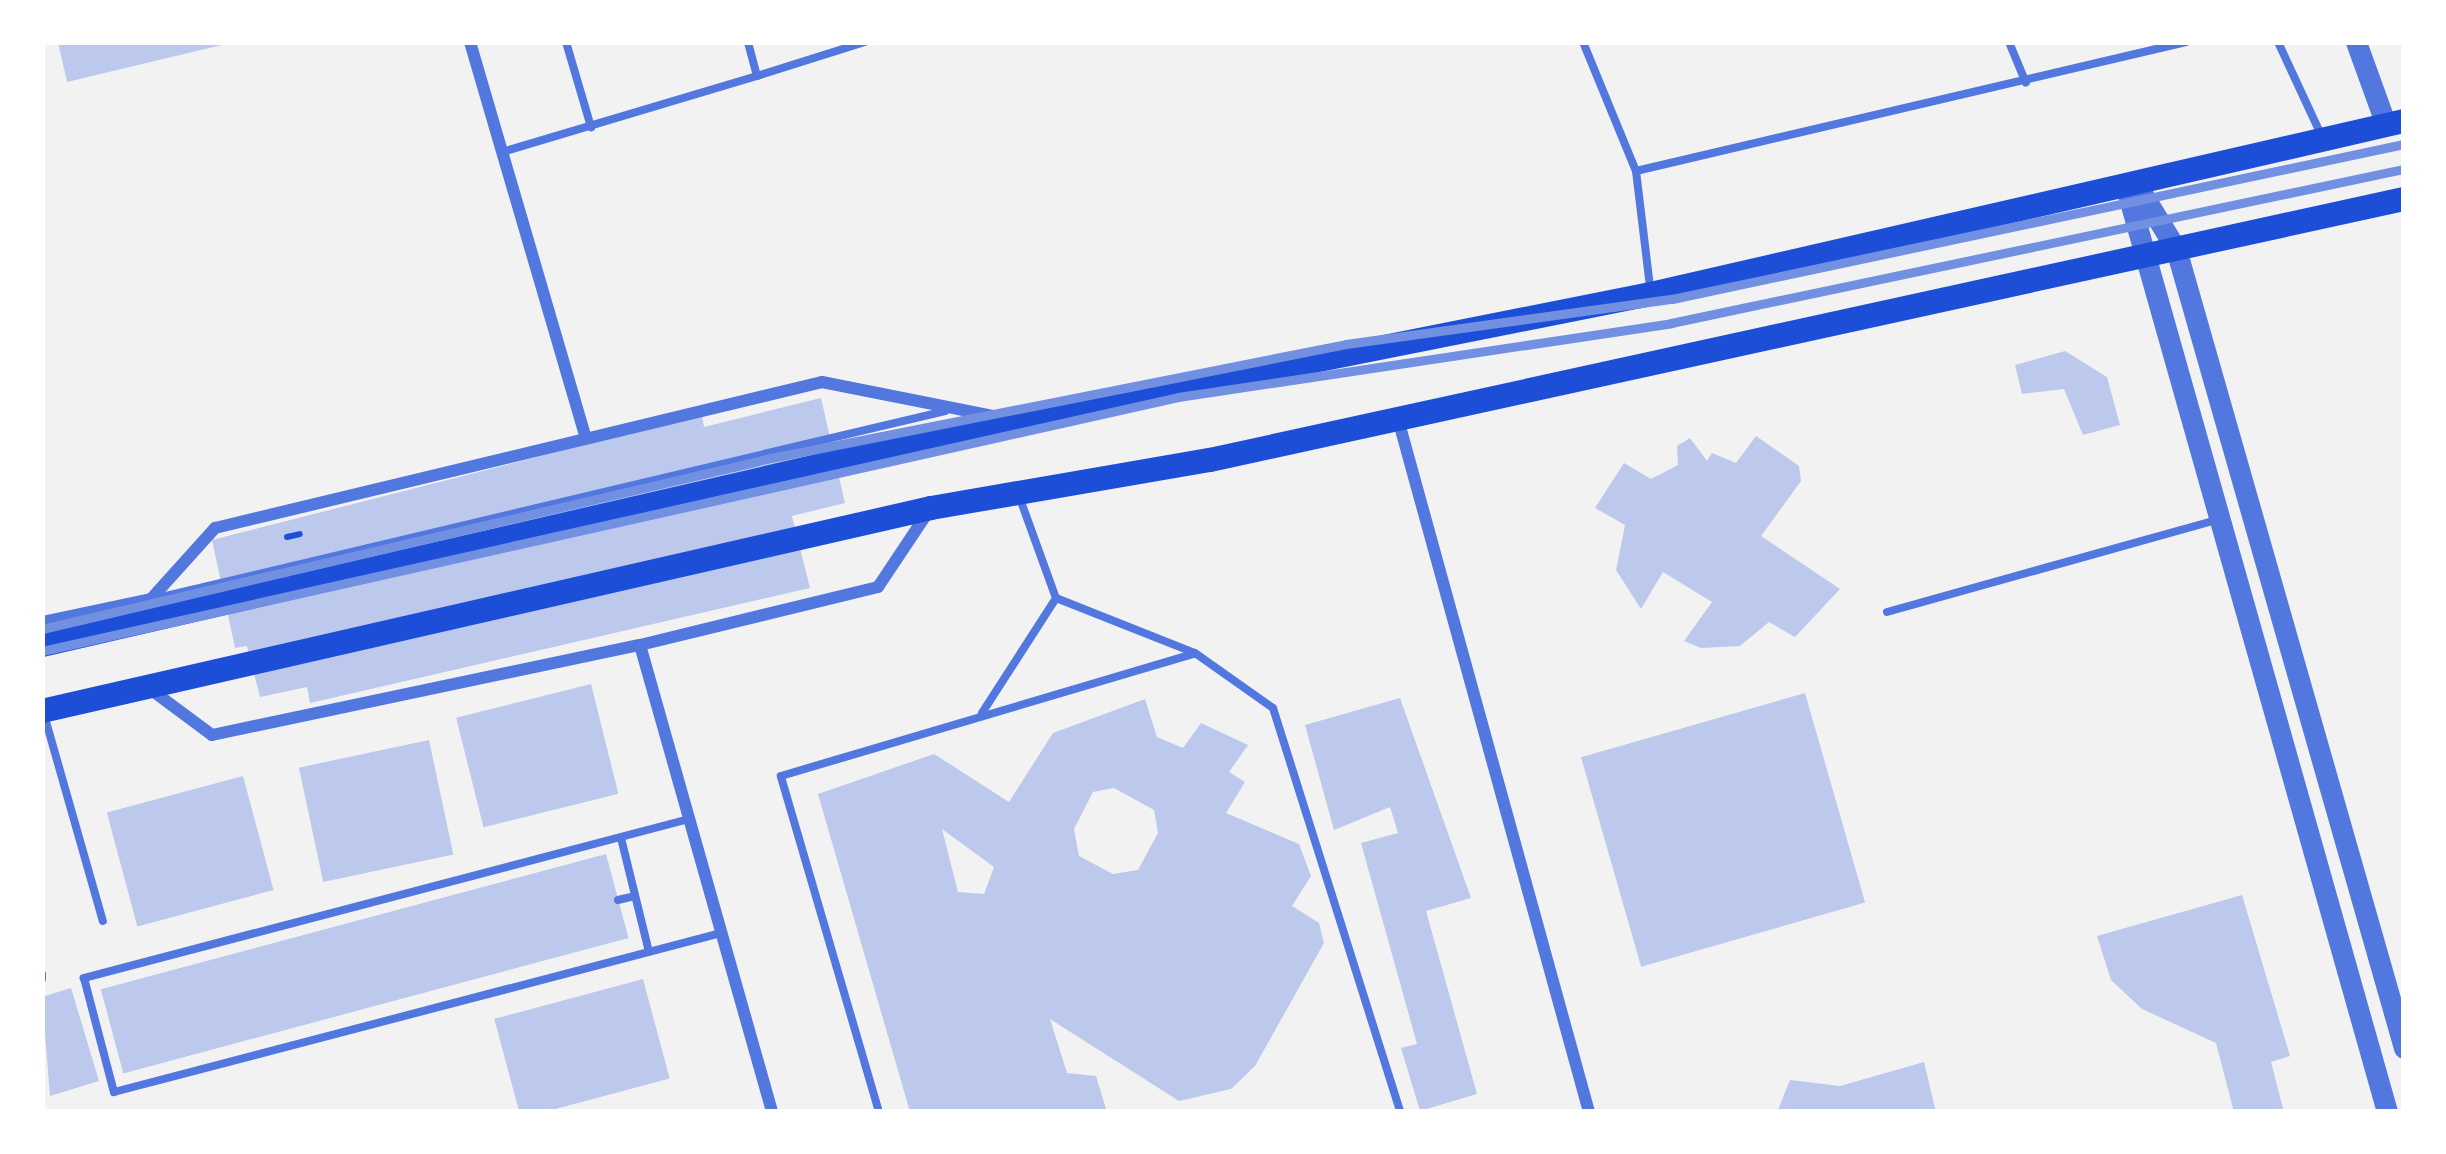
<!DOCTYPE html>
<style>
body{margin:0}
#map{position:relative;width:2446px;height:1154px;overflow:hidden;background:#f2f2f2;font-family:Arial,sans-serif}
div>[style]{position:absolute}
.building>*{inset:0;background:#bdc9ec;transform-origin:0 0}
.path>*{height:6px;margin:-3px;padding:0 3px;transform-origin:3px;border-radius:3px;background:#1d4ed8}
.service>*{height:8px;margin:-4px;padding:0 4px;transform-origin:4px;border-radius:4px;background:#5277de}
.minor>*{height:12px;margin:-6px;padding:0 6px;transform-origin:6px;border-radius:6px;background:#5277de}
.tertiary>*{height:21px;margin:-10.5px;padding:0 10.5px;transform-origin:10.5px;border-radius:10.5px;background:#5277de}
.secondary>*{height:24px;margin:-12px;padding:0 12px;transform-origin:12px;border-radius:12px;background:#1d4ed8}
.rail>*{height:9px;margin:-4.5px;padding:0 4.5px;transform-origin:4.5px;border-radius:4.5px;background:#7290e2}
span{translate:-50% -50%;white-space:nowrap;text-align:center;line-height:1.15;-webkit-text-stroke:10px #fff;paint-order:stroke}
.frame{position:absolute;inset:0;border:45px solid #fff;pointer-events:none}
</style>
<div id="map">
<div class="building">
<div style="clip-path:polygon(58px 42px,225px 42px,226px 44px,67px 82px)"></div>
<div style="clip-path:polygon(2065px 351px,2107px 377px,2120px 425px,2083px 435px,2064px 389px,2022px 394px,2015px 365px)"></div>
<div style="clip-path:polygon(821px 398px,845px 503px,792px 516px,810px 588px,310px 703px,307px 687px,260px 697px,247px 646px,235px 648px,212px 540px,702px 415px,704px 427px)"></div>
<div style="clip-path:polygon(1756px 436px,1799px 466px,1801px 481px,1761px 536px,1840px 589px,1795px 637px,1769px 622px,1740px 646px,1701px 648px,1684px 641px,1712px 602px,1663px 572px,1641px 609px,1616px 570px,1625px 525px,1595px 508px,1624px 463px,1651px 479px,1678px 465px,1677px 446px,1690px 438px,1707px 461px,1712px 453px,1736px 463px)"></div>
<div style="left:591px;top:684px;width:113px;height:139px;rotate:76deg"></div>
<div style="left:1805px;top:693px;width:218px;height:233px;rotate:74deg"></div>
<div style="clip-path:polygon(1400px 698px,1471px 898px,1426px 911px,1477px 1094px,1420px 1111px,1401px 1048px,1417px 1044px,1361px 843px,1398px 833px,1390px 807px,1334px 830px,1305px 725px)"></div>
<div style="clip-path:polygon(evenodd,1145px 699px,1157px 737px,1183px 748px,1201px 723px,1248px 745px,1229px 772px,1245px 782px,1226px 813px,1299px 844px,1311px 876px,1292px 906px,1319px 923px,1324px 943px,1255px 1066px,1231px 1089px,1179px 1101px,1050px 1019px,1067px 1073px,1096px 1076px,1107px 1112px,910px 1112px,818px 794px,934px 754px,1009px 802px,1053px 733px,1145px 699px,1114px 788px,1154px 810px,1158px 833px,1138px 870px,1113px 874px,1079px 856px,1074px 829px,1093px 792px,1114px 788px,1145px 699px,942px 829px,994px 867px,984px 894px,958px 892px,942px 829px)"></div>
<div style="left:429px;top:740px;width:117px;height:133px;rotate:78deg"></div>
<div style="left:243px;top:776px;width:118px;height:141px;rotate:75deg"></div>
<div style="left:606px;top:854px;width:87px;height:523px;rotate:75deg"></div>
<div style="clip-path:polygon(2242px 895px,2290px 1056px,2271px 1062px,2284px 1112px,2234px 1112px,2216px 1043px,2142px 1009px,2111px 980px,2097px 936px)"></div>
<div style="left:643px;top:979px;width:103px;height:154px;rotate:75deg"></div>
<div style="clip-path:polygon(71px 988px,99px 1081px,50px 1096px,42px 997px)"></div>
<div style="clip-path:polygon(1924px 1062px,1936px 1112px,1777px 1112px,1790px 1080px,1840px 1086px)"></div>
</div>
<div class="path">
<div style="left:287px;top:537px;width:13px;rotate:-13deg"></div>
</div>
<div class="service">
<div style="left:566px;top:42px;width:89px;rotate:73.6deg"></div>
<div style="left:1583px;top:42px;width:139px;rotate:67.7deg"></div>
<div style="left:1636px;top:171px;width:117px;rotate:83.1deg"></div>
<div style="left:2009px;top:42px;width:44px;rotate:67.5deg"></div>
<div style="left:2278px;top:42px;width:105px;rotate:65.1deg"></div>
<div style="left:757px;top:76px;width:113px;rotate:-17.5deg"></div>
<div style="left:502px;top:152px;width:266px;rotate:-16.6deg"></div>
<div style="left:757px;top:76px;width:35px;rotate:-105deg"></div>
<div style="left:1636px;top:171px;width:565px;rotate:-13.2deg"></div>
<div style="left:1019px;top:496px;width:109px;rotate:70.1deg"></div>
<div style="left:1056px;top:598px;width:149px;rotate:21.6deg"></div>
<div style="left:1195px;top:653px;width:95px;rotate:35.2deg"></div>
<div style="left:1273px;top:708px;width:423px;rotate:72.5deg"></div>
<div style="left:153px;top:599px;width:814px;rotate:-13.35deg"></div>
<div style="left:1887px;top:612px;width:343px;rotate:-15.6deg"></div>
<div style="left:982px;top:713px;width:137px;rotate:-57.2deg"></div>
<div style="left:45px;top:718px;width:211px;rotate:74.1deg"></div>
<div style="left:689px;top:819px;width:626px;rotate:165.28deg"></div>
<div style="left:84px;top:978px;width:118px;rotate:75.3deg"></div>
<div style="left:114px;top:1092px;width:627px;rotate:-14.68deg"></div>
<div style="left:621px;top:838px;width:117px;rotate:76.2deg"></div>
<div style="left:618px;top:900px;width:17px;rotate:-13deg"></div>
<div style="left:42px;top:974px;width:5px;rotate:90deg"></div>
<div style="left:879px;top:1112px;width:350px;rotate:-106.3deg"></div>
<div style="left:781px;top:776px;width:431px;rotate:-16.5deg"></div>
</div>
<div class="minor">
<div style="left:470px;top:42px;width:413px;rotate:73.7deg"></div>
<div style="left:1398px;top:419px;width:719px;rotate:74.59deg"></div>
<div style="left:42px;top:622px;width:111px;rotate:-11.9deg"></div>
<div style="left:151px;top:599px;width:96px;rotate:-48deg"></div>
<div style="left:215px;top:528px;width:624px;rotate:-13.52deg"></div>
<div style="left:822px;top:382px;width:179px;rotate:11.2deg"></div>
<div style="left:640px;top:645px;width:485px;rotate:74.2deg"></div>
<div style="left:150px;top:689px;width:77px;rotate:36.6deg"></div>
<div style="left:212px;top:735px;width:437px;rotate:-11.9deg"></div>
<div style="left:640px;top:645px;width:245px;rotate:-13.7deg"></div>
<div style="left:878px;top:587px;width:94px;rotate:-56.3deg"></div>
</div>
<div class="tertiary">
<div style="left:2356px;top:42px;width:88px;rotate:70.1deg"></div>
<div style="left:2135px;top:182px;width:79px;rotate:58.5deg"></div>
<div style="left:2176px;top:249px;width:831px;rotate:74.07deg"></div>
<div style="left:2125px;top:184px;width:964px;rotate:74.23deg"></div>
</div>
<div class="secondary">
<div style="left:42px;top:645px;width:1001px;rotate:-12.99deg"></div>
<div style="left:1017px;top:420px;width:646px;rotate:-11.24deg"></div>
<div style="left:1651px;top:294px;width:773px;rotate:-12.94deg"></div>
<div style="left:42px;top:711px;width:912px;rotate:-12.86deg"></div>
<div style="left:931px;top:508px;width:283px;rotate:-9.8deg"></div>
<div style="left:1210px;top:460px;width:1222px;rotate:-12.33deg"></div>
</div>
<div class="rail">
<div style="left:42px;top:629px;width:749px;rotate:-13.2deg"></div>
<div style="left:771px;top:458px;width:586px;rotate:-11.21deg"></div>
<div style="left:1346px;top:344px;width:329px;rotate:-7.9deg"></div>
<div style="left:1672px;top:299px;width:748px;rotate:-11.96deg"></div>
<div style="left:42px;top:651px;width:1164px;rotate:-12.6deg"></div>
<div style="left:1178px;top:397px;width:499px;rotate:-8.5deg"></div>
<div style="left:1671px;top:323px;width:749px;rotate:-11.87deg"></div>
</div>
<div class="frame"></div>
</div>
